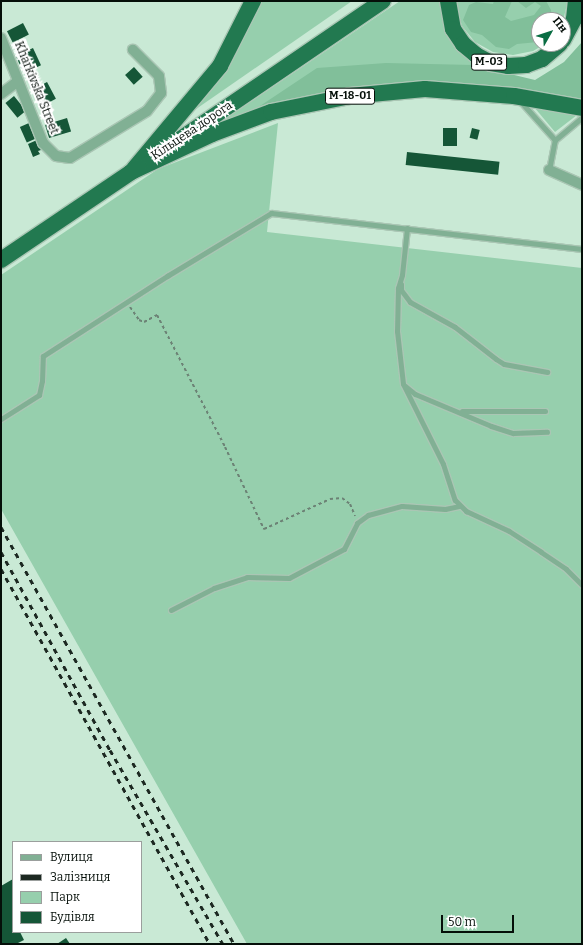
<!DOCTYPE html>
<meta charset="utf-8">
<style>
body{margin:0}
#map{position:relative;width:583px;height:945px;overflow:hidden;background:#c9e9d5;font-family:Bitter,serif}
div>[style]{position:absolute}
.green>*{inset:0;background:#96cfad}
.forest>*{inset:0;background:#81bf9a}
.building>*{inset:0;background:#155637;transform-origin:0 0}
.path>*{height:2px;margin-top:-1px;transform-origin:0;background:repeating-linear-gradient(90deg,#6c8275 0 3px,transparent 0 6px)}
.roads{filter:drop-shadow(1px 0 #aac6b4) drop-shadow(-1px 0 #aac6b4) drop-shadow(0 1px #aac6b4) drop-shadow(0 -1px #aac6b4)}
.service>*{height:5px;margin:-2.5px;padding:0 2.5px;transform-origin:2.5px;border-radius:2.5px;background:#81b094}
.minor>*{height:10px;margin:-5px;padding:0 5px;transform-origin:5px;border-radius:5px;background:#81b094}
.trunk>*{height:16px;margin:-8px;padding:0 8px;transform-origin:8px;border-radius:8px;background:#227950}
.rail>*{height:3px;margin-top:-1.5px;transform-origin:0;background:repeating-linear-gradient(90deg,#1c2821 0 5px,transparent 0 10px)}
span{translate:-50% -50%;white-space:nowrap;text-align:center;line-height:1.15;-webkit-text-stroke:4px #fff;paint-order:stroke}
.shield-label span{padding:1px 3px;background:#fff;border:1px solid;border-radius:3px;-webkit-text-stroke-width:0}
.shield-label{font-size:11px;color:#050f09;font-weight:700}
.street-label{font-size:12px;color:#050f09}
.frame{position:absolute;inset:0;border:2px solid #050f09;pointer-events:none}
.legend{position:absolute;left:12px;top:841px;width:130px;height:92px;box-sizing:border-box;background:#fff;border:1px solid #9b9f9d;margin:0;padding:5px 7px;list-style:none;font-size:12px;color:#050f09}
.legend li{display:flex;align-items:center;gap:8px;height:20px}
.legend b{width:20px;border:1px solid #9b9f9d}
.north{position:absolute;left:531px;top:12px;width:40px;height:40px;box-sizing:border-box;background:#fff;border:1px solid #9b9f9d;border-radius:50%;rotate:51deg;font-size:11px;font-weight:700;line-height:16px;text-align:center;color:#050f09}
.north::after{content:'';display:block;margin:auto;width:14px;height:18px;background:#096d43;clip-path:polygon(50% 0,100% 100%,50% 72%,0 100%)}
.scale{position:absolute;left:441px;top:915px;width:73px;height:18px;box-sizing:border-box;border:2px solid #050f09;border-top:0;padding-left:5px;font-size:12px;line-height:14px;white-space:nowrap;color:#050f09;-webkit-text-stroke:3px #fff;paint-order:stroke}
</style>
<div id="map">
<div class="green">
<div style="clip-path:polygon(258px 1px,352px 1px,186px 116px)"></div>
<div style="clip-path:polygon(400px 1px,439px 1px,443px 23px,452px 42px,483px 67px,283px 102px,222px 121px)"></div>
<div style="clip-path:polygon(455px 1px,567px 1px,567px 4px,563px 21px,539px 20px,539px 44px,545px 44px,533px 51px,513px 55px,493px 52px,475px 42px,462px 26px)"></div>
<div style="clip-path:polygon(534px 107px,577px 115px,555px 132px)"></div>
<div style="clip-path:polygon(278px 123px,267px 232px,582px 268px,582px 944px,247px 944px,1px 509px,1px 275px,158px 169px)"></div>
</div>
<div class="forest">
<div style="clip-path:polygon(494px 1px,512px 1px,505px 17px,511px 21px,534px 15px,541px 6px,535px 2px,526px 8px,517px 1px,546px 1px,551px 10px,552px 20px,539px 20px,538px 42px,517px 44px,509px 49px,496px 47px,482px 35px,471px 32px,463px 20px,469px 5px,476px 2px,493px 4px)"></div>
<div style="clip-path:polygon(582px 42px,582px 99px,506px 87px,417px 82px,260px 106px,317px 68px,386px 63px,473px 65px,535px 80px,564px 62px)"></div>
</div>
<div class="building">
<div style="left:23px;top:23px;width:13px;height:18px;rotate:63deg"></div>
<div style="left:33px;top:48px;width:19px;height:19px;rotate:65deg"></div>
<div style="left:134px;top:67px;width:13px;height:12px;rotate:48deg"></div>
<div style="left:47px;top:82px;width:19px;height:17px;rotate:62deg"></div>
<div style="left:14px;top:96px;width:19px;height:11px;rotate:51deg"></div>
<div style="left:67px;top:118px;width:14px;height:23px;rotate:73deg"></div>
<div style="left:29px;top:123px;width:17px;height:10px;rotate:66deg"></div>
<div style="left:443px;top:128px;width:14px;height:18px"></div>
<div style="left:472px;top:128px;width:8px;height:10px;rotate:14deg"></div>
<div style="clip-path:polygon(37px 140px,41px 150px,38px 151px,40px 154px,33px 157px,28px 144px)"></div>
<div style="left:407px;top:152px;width:93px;height:13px;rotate:6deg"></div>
<div style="clip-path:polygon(13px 879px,13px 932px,20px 932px,24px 940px,16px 944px,1px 944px,1px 886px)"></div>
<div style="clip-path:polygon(66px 938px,70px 944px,57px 944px)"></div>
</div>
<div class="path">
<div style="left:130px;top:307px;width:16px;rotate:55deg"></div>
<div style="left:139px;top:320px;width:5px;rotate:22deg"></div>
<div style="left:144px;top:322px;width:15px;rotate:-28deg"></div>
<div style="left:157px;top:315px;width:148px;rotate:62.7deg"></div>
<div style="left:225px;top:447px;width:91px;rotate:64.6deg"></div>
<div style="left:264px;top:529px;width:72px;rotate:-24.4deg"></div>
<div style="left:330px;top:499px;width:12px;rotate:-5deg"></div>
<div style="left:342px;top:498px;width:10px;rotate:37deg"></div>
<div style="left:350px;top:504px;width:13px;rotate:67deg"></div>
</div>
<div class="roads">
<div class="service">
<div style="left:521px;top:102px;width:51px;rotate:48.2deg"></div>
<div style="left:549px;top:170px;width:31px;rotate:-79deg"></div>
<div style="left:555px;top:140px;width:35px;rotate:-40deg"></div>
<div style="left:407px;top:228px;width:47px;rotate:96.1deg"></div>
<div style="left:402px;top:275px;width:14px;rotate:107deg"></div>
<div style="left:398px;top:288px;width:43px;rotate:91.3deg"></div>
<div style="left:397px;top:331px;width:53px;rotate:83.5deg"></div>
<div style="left:403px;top:384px;width:89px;rotate:63.4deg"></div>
<div style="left:443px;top:464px;width:38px;rotate:72deg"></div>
<div style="left:455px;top:500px;width:16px;rotate:45deg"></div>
<div style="left:466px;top:511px;width:47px;rotate:24.9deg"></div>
<div style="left:509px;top:531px;width:38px;rotate:33deg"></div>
<div style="left:541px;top:552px;width:30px;rotate:34deg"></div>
<div style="left:566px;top:569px;width:23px;rotate:45deg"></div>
<div style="left:401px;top:284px;width:6px;rotate:90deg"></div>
<div style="left:401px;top:290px;width:15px;rotate:53deg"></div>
<div style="left:410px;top:302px;width:51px;rotate:29.1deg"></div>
<div style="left:455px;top:327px;width:52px;rotate:38deg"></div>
<div style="left:496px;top:359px;width:9px;rotate:32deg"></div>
<div style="left:504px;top:364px;width:44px;rotate:10.5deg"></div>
<div style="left:405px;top:386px;width:13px;rotate:39deg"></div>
<div style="left:415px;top:394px;width:82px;rotate:22.8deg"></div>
<div style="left:491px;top:426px;width:23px;rotate:18deg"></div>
<div style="left:513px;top:433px;width:34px;rotate:-2deg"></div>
<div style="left:462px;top:411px;width:83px"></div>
<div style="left:1px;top:419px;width:45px;rotate:-32.3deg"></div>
<div style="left:39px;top:395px;width:14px;rotate:-78deg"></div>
<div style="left:42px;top:381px;width:25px;rotate:-88deg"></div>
<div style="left:43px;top:356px;width:148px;rotate:-32.8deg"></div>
<div style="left:167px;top:276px;width:122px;rotate:-31.2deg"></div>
<div style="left:271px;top:213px;width:313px;rotate:6.6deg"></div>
<div style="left:171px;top:610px;width:48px;rotate:-27.1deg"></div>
<div style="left:214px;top:588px;width:35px;rotate:-18deg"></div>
<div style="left:247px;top:577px;width:42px;rotate:1.4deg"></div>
<div style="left:289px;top:578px;width:62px;rotate:-27.8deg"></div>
<div style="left:344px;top:549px;width:29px;rotate:-63deg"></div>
<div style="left:357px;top:523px;width:14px;rotate:-36deg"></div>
<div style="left:368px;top:515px;width:35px;rotate:-15deg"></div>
<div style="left:402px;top:506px;width:43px;rotate:4deg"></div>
<div style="left:445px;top:509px;width:14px;rotate:-12deg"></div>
</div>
<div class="minor">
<div style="left:1px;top:38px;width:113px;rotate:68.2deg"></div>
<div style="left:43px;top:143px;width:18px;rotate:45deg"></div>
<div style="left:56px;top:156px;width:14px;rotate:8deg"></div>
<div style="left:70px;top:158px;width:90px;rotate:-31.4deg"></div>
<div style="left:147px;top:111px;width:23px;rotate:-52deg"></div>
<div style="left:161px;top:93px;width:17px;rotate:-97deg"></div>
<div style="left:159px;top:76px;width:37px;rotate:-135deg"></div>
<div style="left:1px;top:94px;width:21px;rotate:-37deg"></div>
<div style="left:549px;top:170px;width:36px;rotate:24deg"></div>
</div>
<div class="trunk">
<div style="left:448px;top:1px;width:28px;rotate:80deg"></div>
<div style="left:453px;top:29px;width:18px;rotate:56deg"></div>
<div style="left:463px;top:44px;width:17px;rotate:40deg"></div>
<div style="left:476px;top:55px;width:17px;rotate:28deg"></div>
<div style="left:491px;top:63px;width:17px;rotate:10deg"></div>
<div style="left:508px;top:66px;width:18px;rotate:-3deg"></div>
<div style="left:526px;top:65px;width:17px;rotate:-21deg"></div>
<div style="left:542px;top:59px;width:23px;rotate:-40deg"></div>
<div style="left:563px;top:40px;width:24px;rotate:-62deg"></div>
<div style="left:574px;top:19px;width:18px;rotate:-84deg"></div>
<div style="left:173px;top:144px;width:254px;rotate:-34.3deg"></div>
<div style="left:134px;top:169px;width:134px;rotate:-50.1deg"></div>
<div style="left:220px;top:66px;width:73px;rotate:-63.1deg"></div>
<div style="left:131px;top:172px;width:89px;rotate:-25.1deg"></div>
<div style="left:212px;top:134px;width:63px;rotate:-20.4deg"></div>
<div style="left:271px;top:112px;width:81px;rotate:-11.4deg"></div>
<div style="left:350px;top:96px;width:75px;rotate:-5.3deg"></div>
<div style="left:425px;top:89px;width:89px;rotate:4.5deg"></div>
<div style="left:514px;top:96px;width:69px;rotate:10deg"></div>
<div style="left:1px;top:260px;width:166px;rotate:-34deg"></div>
</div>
</div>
<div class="rail">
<div style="left:1px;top:527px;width:478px;rotate:60.8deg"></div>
<div style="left:1px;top:552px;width:226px;rotate:61.2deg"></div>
<div style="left:110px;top:750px;width:225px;rotate:59.8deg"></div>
<div style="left:1px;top:569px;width:429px;rotate:60.9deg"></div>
</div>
<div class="shield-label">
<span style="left:489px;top:62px">М-03</span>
<span style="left:350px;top:96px">М-18-01</span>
</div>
<div class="street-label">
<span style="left:36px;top:88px;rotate:68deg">Kharkivska Street</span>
<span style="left:192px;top:131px;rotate:-34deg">Кільцева дорога</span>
</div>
<div class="frame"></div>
<ul class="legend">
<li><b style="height:5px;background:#81b094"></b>Вулиця</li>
<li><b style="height:5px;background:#1c2821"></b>Залізниця</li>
<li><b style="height:11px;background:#96cfad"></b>Парк</li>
<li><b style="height:11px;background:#155637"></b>Будівля</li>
</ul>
<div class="north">Пн</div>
<div class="scale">50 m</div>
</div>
